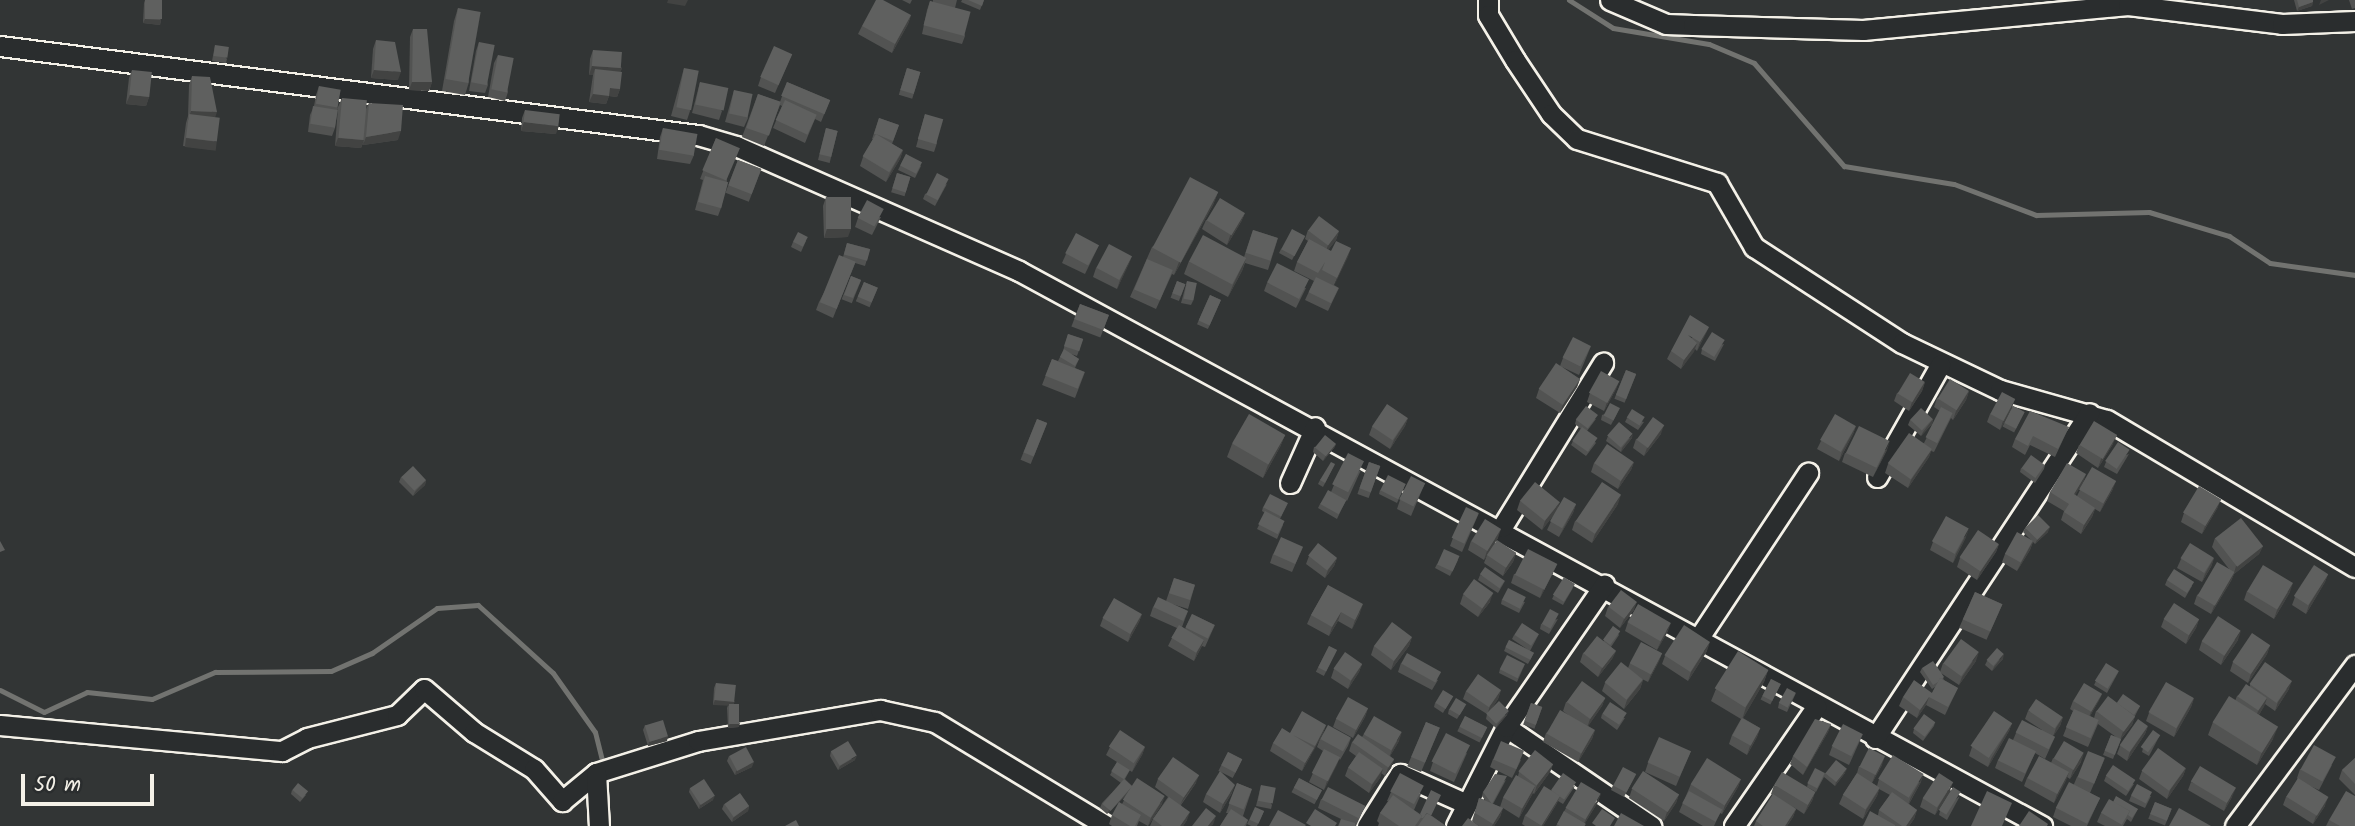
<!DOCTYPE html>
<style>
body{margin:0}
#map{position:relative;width:2355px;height:826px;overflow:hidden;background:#323535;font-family:Kalam,sans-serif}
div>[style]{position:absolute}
.stream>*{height:5px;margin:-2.5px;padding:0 2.5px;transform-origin:2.5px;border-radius:2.5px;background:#727370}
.roads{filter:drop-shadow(2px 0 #f4f1e8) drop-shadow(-2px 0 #f4f1e8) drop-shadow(0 2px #f4f1e8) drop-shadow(0 -2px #f4f1e8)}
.street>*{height:19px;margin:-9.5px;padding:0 9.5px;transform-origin:9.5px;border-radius:9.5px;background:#2a2d2e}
.wall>*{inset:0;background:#525352;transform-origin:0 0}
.shaded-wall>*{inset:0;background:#424342;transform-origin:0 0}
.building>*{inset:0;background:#5f605f;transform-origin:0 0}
span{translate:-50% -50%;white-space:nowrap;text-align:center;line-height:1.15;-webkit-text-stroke:7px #2a2d2e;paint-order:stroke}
.scale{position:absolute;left:21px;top:774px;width:133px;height:32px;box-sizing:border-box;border:4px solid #f4f1e8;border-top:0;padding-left:9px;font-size:21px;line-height:24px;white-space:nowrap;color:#f4f1e8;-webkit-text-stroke:5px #2a2d2e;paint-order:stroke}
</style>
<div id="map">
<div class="stream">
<div style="left:1569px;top:0;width:52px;rotate:32.5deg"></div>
<div style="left:1613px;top:28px;width:97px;rotate:9.5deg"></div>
<div style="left:1709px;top:44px;width:49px;rotate:22.9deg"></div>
<div style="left:1754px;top:63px;width:137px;rotate:48.9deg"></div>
<div style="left:1844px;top:166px;width:111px;rotate:9.3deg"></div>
<div style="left:1954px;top:184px;width:88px;rotate:20.7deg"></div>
<div style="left:2036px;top:215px;width:113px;rotate:-1.5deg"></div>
<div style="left:2149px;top:212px;width:84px;rotate:16.7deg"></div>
<div style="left:2229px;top:236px;width:49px;rotate:33.4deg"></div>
<div style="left:2270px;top:263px;width:86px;rotate:8deg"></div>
<div style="left:0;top:690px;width:49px;rotate:26.6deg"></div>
<div style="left:44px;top:712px;width:47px;rotate:-24.9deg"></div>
<div style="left:87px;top:692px;width:65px;rotate:6.1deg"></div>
<div style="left:152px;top:699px;width:69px;rotate:-23.2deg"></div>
<div style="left:215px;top:672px;width:116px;rotate:-0.5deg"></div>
<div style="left:331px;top:671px;width:45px;rotate:-23.7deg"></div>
<div style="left:372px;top:653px;width:79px;rotate:-34.7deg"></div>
<div style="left:437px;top:608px;width:41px;rotate:-4.2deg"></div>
<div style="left:478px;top:605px;width:101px;rotate:42.2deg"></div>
<div style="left:553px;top:673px;width:72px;rotate:54.6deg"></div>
<div style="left:595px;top:732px;width:36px;rotate:76deg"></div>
</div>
<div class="roads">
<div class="street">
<div style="left:1488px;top:0;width:15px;rotate:90deg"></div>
<div style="left:1488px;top:15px;width:52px;rotate:59deg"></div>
<div style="left:1515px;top:60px;width:65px;rotate:56.3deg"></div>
<div style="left:1551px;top:114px;width:36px;rotate:44deg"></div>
<div style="left:1577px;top:139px;width:147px;rotate:17.4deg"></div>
<div style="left:1717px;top:183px;width:74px;rotate:60deg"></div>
<div style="left:1754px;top:247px;width:176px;rotate:33deg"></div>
<div style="left:1902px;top:343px;width:109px;rotate:25.6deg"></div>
<div style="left:2000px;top:390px;width:111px;rotate:15.7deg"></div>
<div style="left:2107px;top:420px;width:288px;rotate:30.7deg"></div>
<div style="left:1610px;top:0;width:61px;rotate:23.2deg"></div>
<div style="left:1666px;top:24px;width:27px;rotate:2deg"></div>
<div style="left:1693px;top:25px;width:170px;rotate:1.7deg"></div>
<div style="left:1863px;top:30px;width:266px;rotate:-5.4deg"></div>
<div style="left:2128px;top:5px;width:155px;rotate:7deg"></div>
<div style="left:2282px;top:24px;width:73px;rotate:-2.4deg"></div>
<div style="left:0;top:46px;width:704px;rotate:7.27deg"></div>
<div style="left:698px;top:135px;width:40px;rotate:16deg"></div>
<div style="left:736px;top:146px;width:309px;rotate:23.8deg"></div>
<div style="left:1019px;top:271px;width:1164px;rotate:28.48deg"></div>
<div style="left:1877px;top:477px;width:129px;rotate:-60.6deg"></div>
<div style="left:1290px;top:483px;width:61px;rotate:-65.9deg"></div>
<div style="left:1502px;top:527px;width:193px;rotate:-58.4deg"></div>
<div style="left:1700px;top:636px;width:196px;rotate:-56.5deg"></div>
<div style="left:0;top:725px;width:283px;rotate:5.3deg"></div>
<div style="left:282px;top:751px;width:28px;rotate:-27deg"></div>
<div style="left:307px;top:738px;width:93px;rotate:-14.3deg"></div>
<div style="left:397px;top:715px;width:37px;rotate:-44deg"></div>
<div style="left:424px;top:689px;width:66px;rotate:40.7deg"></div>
<div style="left:474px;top:732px;width:70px;rotate:31.7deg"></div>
<div style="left:534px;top:769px;width:43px;rotate:48.8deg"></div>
<div style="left:562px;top:801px;width:44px;rotate:-39.5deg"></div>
<div style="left:596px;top:773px;width:107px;rotate:-17.4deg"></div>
<div style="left:698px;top:741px;width:185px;rotate:-9.7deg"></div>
<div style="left:880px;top:710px;width:56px;rotate:12.3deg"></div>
<div style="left:935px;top:722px;width:201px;rotate:31.2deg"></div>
<div style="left:1506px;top:727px;width:176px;rotate:34.3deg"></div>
<div style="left:1875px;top:738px;width:389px;rotate:-56.6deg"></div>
<div style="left:596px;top:773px;width:53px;rotate:86.8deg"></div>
<div style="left:1367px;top:826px;width:62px;rotate:-57.6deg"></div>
<div style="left:1400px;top:774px;width:73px;rotate:24.1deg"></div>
<div style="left:1456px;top:826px;width:111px;rotate:-63.2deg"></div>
<div style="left:1506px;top:727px;width:173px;rotate:-55.4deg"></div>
<div style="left:1734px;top:826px;width:145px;rotate:-55.4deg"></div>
<div style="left:2235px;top:826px;width:201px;rotate:-53.3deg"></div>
</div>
</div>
<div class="wall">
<div style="clip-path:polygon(145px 0,161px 20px,160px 25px,143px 23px,144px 3px)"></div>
<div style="clip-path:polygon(902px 0,912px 0,910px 4px)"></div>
<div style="clip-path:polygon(933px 0,957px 0,955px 8px,965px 36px,962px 44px,922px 34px,927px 10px,930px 1px,933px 2px)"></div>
<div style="clip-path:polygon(962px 0,984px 0,980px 10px,961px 2px)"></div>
<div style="clip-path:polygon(2294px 0,2313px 0,2312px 6px,2297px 11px)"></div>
<div style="clip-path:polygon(2349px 0,2355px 0,2355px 8px,2352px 9px)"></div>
<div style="clip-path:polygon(458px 8px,469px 82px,465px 95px,442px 91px,454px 21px)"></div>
<div style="clip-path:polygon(911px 15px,908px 24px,892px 53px,858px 34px,862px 26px)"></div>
<div style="clip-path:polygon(413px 29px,432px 82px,429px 91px,409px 90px,410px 37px)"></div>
<div style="clip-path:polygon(376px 40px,398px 80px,371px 78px,373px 49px)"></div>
<div style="clip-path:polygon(479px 42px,488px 85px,485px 93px,469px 91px,476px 51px)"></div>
<div style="clip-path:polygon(215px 45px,227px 59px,226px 63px,212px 61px)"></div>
<div style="clip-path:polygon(593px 50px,622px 68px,620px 72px,620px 89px,617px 97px,609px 96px,606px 104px,589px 102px,593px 75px,589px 75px,590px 59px)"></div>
<div style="clip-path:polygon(792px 54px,775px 93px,758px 86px,761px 77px)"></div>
<div style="clip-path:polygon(498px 55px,508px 92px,505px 101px,488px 97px,494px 63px)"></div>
<div style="clip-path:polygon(684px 68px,690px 111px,687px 120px,671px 116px)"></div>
<div style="left:907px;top:68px;width:14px;height:28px;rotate:17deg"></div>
<div style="clip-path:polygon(132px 70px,149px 97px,146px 106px,126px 104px,129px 78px)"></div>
<div style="clip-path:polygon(192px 76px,215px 117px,214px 150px,183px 146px,186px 123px,188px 116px,189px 85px)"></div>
<div style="clip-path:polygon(700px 82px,722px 111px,719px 120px,692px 113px)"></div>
<div style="clip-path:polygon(787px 82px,830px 100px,821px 122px,815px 119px,805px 143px,773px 128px,782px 106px,780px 105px,764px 146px,742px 137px,758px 94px,780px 102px)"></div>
<div style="clip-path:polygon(319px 86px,338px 108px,335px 128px,332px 136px,308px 132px,310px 115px,314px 106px,316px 95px)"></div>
<div style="clip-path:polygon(734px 90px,748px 118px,744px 127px,725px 122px)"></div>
<div style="clip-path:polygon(342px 98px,366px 109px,369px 103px,398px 140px,363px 145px,364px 141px,361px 148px,335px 146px,338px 107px)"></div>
<div style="clip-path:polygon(525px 110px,556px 134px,521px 131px,522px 118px)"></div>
<div style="clip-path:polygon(925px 114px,937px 143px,934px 152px,916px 147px)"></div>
<div style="clip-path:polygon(879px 118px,899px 125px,892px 144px,903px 150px,900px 159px,886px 182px,860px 166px,863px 157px,873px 139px,872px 139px)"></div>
<div style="clip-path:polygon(663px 128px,694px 155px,690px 164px,657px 159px,660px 137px)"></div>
<div style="left:826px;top:128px;width:12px;height:33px;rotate:14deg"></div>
<div style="clip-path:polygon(716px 138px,727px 181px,721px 208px,718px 216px,695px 210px,703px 180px,700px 179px)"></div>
<div style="clip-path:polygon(906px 154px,921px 166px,915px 178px,898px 170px)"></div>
<div style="left:738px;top:160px;width:25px;height:35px;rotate:21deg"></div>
<div style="left:897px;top:173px;width:14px;height:20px;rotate:17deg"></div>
<div style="clip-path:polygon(947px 184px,935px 206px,923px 199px,925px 194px)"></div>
<div style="clip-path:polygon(1218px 192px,1213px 205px,1174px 275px,1172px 274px,1156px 309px,1130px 297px,1152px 247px)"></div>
<div style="clip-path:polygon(826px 197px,848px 237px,824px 238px,823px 206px)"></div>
<div style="clip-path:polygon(1245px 213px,1241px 222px,1227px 245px,1202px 229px,1206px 220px)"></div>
<div style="clip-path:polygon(881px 217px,872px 235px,855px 227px,858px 218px)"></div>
<div style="clip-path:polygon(1253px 230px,1278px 238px,1268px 270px,1245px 263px,1242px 271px,1228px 297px,1184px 274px,1189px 261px,1244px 257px)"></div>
<div style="clip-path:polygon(1308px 230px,1339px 231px,1336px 240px,1328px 250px,1331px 251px,1351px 248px,1334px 285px,1339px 288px,1328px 311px,1305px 300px,1314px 281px,1294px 271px,1297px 262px,1308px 241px,1305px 239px)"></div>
<div style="clip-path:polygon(1305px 236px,1292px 260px,1279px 253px,1281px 249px)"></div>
<div style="clip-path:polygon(806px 241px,801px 252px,791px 247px,793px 242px)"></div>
<div style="clip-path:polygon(847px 243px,870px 249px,865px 266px,855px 263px,833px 318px,816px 310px,819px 302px,843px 257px)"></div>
<div style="clip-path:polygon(1099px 245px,1085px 274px,1062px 263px,1066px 254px)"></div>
<div style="clip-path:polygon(1132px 256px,1117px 289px,1093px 277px,1096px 268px)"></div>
<div style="left:851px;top:276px;width:11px;height:25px;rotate:22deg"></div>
<div style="left:1177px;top:281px;width:9px;height:18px;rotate:21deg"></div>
<div style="clip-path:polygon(1187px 281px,1193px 301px,1191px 305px,1181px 303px)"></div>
<div style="left:864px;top:282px;width:15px;height:21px;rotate:23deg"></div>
<div style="clip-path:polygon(1267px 283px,1306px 288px,1296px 308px,1264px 291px)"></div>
<div style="left:1210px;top:295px;width:12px;height:32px;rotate:24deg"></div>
<div style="left:1080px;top:304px;width:31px;height:24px;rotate:21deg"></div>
<div style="clip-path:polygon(1709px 327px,1697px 351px,1695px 349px,1681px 369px,1667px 359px,1671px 351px)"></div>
<div style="clip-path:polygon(1068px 334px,1083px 339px,1077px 356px,1071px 354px,1079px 359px,1075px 368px,1085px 372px,1075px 398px,1042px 385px,1052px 359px,1058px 361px,1063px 351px)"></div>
<div style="clip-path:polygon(1724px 344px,1715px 361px,1701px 354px,1702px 349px)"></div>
<div style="clip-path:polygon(1591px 346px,1579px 375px,1562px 367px,1580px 379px,1577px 387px,1560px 413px,1536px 398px,1539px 389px,1560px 366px,1563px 358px)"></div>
<div style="left:1626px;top:370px;width:11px;height:31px;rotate:22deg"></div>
<div style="clip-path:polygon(1619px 381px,1616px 389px,1604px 411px,1587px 402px,1590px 393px)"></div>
<div style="clip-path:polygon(1925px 382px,1922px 391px,1909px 411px,1894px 401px,1897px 393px)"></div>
<div style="clip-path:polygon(1969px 391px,1966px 400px,1953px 420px,1951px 418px,1934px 452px,1931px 451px,1929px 457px,1908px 488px,1885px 473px,1888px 464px,1924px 443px,1940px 411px,1934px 407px,1937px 398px)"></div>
<div style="clip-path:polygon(2015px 399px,2012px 407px,2000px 430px,1987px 422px,1990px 414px)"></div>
<div style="left:2013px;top:406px;width:13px;height:23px;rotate:27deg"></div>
<div style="clip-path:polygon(1620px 408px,1611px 425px,1601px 420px,1602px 415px)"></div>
<div style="clip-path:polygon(1408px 418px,1405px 426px,1390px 449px,1369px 435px,1372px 427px)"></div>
<div style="clip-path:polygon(1627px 418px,1644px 422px,1638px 430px,1625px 422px)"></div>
<div style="left:1037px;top:419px;width:11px;height:44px;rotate:22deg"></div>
<div style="clip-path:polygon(1596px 419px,1587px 431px,1596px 443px,1586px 456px,1571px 445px,1573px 441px,1581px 429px,1575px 424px,1576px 420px)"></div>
<div style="clip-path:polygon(1933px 419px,1932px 424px,1921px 436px,1908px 425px,1910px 420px)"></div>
<div style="clip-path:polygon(1856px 426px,1853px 434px,1839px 461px,1817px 449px,1821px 441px)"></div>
<div style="clip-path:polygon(2069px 427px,2055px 457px,2030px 445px,2025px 455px,2012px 447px,2015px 439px)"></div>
<div style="clip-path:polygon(1661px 434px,1644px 456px,1633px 448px,1636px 439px)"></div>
<div style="clip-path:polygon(1285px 435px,1280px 447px,1263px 478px,1227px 457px,1232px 444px)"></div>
<div style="clip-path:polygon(1608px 436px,1632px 438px,1621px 452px,1606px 441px)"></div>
<div style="clip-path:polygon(1336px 444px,1334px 448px,1323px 461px,1313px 452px,1314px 447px)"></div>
<div style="clip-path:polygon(2113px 444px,2098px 468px,2076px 453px,2079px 445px)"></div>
<div style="clip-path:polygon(1887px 450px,1873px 477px,1842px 462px,1845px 453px)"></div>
<div style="clip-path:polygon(2129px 454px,2117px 474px,2104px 467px,2106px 462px)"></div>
<div style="left:1369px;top:462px;width:12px;height:34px;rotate:20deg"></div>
<div style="clip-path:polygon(1634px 462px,1631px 470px,1618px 489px,1591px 472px,1594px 463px)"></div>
<div style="clip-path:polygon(1335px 464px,1323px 487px,1318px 484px,1320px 480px)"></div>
<div style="clip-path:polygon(2045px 465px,2044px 469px,2035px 483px,2020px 472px,2021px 468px)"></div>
<div style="clip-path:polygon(1361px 470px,1347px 501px,1346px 500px,1337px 519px,1318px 508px,1320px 504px,1331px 492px,1334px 485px)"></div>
<div style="clip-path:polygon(2086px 474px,2083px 482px,2075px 495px,2077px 496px,2080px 490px,2113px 489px,2100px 512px,2095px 509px,2092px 517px,2081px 534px,2061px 520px,2064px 511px,2047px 501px,2050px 492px)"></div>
<div style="clip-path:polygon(401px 477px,426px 480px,425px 485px,413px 496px,399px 482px)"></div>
<div style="clip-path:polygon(1425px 483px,1411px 516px,1397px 509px,1400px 500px)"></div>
<div style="clip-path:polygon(1404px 488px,1397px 503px,1379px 494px,1380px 490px)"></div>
<div style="clip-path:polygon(1520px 501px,1558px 507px,1576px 504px,1573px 513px,1559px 537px,1547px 530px,1555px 513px,1542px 530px,1517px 510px)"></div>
<div style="clip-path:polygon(1288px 503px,1280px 519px,1283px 525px,1277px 539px,1257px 529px,1265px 513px,1262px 511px,1263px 507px)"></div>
<div style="clip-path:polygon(1618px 504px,1592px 543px,1572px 530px,1575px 521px)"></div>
<div style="clip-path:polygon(2218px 507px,2202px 534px,2181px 522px,2184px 513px)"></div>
<div style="clip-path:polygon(1479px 513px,1462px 552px,1450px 546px,1453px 538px)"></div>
<div style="clip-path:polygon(2025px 528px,2048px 532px,2035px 544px,2033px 542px,2030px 550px,2017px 571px,2002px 562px,2005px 554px,2032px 541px,2023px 532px)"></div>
<div style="clip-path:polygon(1966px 537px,1953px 563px,1930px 550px,1933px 542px)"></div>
<div style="clip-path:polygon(1498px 538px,1493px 545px,1516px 553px,1513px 562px,1503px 576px,1484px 563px,1487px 555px,1484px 560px,1468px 550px,1471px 541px)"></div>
<div style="clip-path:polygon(2215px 538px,2263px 546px,2259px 554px,2234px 574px,2231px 581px,2211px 614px,2194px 604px,2197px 595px,2229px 569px,2212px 547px)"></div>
<div style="clip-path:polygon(1999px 544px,1996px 552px,1977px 580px,1957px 567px,1960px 558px)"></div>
<div style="clip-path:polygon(1303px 547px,1292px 572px,1270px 563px,1273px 554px)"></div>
<div style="clip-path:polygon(1309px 556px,1337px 558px,1334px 566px,1325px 578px,1306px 564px)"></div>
<div style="clip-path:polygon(2214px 558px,2211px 567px,2202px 582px,2177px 568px,2181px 559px)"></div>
<div style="clip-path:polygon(1458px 560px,1450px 576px,1435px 568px,1437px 564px)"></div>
<div style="clip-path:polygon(1553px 573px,1540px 598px,1511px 583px,1514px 574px)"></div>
<div style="clip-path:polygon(2328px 574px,2325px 582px,2306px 614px,2292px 605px,2295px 597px)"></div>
<div style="clip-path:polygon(1480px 575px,1505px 581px,1498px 593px,1478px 580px)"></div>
<div style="clip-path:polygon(1174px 578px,1195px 585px,1188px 609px,1172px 604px,1188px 611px,1182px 627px,1185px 629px,1192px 614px,1215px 625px,1205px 647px,1202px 646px,1194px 661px,1168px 646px,1177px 628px,1150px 616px,1153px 607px,1166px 601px)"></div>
<div style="clip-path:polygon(2167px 580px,2192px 586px,2185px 598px,2165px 585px)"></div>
<div style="clip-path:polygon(1328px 585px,1360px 613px,1352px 629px,1338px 621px,1329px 636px,1307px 624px,1311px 615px)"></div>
<div style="clip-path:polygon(1573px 588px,1563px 605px,1552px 599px,1554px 595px)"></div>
<div style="clip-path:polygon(2247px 591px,2290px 592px,2274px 619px,2244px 600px)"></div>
<div style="left:1975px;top:592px;width:30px;height:39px;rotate:24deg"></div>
<div style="clip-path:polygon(1463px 595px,1490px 602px,1478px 617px,1460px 604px)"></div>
<div style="clip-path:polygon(1502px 599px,1525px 602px,1519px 613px,1501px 604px)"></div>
<div style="clip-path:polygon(1608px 607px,1634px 610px,1620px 628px,1605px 616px)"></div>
<div style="clip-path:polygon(1142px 614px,1139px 622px,1128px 642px,1100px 626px,1103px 618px)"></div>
<div style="clip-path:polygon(1558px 619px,1549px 634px,1540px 629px,1541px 624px)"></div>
<div style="clip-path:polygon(2164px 619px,2199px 619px,2196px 628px,2186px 644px,2161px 627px)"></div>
<div style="clip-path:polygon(1628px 622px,1668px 631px,1657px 650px,1625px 631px)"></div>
<div style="clip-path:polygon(1613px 626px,1619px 635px,1611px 647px,1616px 651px,1612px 659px,1598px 677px,1580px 662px,1583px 653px,1604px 641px)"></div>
<div style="clip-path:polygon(1539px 634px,1530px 651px,1534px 653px,1528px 664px,1504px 651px,1509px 640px,1527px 649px,1512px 639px,1514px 635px)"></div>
<div style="clip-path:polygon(1412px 637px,1409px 646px,1391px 670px,1371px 655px,1374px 646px)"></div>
<div style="clip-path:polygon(2238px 640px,2221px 665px,2199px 650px,2202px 641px)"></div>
<div style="clip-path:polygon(2270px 645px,2267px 654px,2248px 683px,2230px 671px,2233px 662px)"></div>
<div style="left:1329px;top:646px;width:9px;height:29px;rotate:27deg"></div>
<div style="clip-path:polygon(1707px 651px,1688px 681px,1662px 664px,1665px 656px)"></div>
<div style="clip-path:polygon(1662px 653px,1659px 661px,1648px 682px,1642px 679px,1643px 680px,1640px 689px,1624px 709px,1602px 691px,1605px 683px,1628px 668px,1630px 663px)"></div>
<div style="clip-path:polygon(2003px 659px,1992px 671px,1985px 665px,1987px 661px)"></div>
<div style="clip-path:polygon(1976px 661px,1959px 685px,1941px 673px,1944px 680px,1958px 688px,1945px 715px,1926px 705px,1917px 718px,1899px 706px,1903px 697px,1932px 693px,1935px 687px,1932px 689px,1920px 672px,1922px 668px,1940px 672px,1943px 663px)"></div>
<div style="clip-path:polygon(1401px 663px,1438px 680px,1432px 690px,1398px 672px)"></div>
<div style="clip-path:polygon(1362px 664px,1359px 672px,1348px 689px,1331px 678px,1334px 669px)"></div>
<div style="clip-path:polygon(1525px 664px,1517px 682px,1499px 673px,1500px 669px)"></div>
<div style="clip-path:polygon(1768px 670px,1764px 682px,1743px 718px,1760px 728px,1757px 737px,1747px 755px,1729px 744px,1732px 735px,1741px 719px,1711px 701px,1716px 689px)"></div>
<div style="clip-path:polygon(2119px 671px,2107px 693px,2094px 685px,2096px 681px)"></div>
<div style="left:1771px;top:679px;width:11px;height:23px;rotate:27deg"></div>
<div style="clip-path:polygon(716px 683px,734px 704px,739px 727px,728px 728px,727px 708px,728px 705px,713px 705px,714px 688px)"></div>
<div style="clip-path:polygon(2250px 684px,2289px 689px,2275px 711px,2265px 704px,2259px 715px,2273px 739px,2257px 765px,2208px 735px,2213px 722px,2235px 701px,2237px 696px,2250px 686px)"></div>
<div style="clip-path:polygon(1501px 690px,1498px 699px,1488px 714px,1507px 715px,1496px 728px,1486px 719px,1487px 714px,1463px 699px,1466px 691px)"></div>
<div style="clip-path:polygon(1796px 693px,1787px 712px,1778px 708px,1779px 703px)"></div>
<div style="clip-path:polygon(2102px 694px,2098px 702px,2090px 716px,2094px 718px,2096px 711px,2117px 703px,2140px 706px,2135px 716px,2132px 725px,2121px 739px,2113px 759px,2103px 755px,2111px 735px,2116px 737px,2098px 724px,2088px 747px,2063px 736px,2073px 711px,2070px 709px,2073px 701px)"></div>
<div style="clip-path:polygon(1453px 696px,1443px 713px,1434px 707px,1435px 703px)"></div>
<div style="clip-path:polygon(1605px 698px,1602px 706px,1588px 726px,1595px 730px,1592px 739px,1578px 762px,1543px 742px,1546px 733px,1568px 715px,1563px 711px,1566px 702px)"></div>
<div style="clip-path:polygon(2194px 698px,2191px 707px,2174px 737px,2146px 721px,2149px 713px)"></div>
<div style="left:1531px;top:703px;width:12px;height:23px;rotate:20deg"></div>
<div style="clip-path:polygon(1368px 708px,1365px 717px,1353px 738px,1333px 727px,1336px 719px)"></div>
<div style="clip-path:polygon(1464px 708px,1457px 719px,1448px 714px,1449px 709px)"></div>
<div style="clip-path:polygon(2028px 711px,2063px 717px,2060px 726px,2053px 736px,2055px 737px,2045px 759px,2035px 753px,2022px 782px,1995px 768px,1998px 760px,2013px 740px,2016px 733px,2042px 730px,2025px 719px)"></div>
<div style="clip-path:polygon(1602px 714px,1625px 718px,1617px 730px,1601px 718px)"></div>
<div style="left:1465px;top:716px;width:25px;height:17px;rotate:27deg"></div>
<div style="left:1426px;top:722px;width:15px;height:48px;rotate:23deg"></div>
<div style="clip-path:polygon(1935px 722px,1934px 726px,1923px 741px,1913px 733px,1914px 729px)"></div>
<div style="clip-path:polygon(2012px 723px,2009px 731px,1988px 767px,1969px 756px,1972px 747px)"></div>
<div style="clip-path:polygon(1831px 724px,1828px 732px,1803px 775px,1790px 764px,1793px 756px)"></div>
<div style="clip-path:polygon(645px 725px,667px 741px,648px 746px,643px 730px)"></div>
<div style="clip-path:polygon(1326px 725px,1323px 733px,1302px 771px,1270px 751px,1273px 743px,1290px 733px)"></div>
<div style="clip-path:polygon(2148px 726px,2145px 734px,2127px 761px,2117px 754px,2120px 746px)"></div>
<div style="clip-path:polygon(1364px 734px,1399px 741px,1390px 756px,1394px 759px,1391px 768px,1385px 776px,1381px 773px,1380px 778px,1369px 793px,1345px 776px,1348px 768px,1356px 756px,1349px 751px,1352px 742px,1362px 737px)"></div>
<div style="clip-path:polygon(1863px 734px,1849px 765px,1829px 755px,1832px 747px)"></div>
<div style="clip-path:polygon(2160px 735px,2149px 756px,2142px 752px,2143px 748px)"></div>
<div style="clip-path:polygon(1351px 738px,1348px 746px,1340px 760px,1339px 759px,1324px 790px,1309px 782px,1323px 751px,1317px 747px,1320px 739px)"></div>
<div style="clip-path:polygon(1110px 747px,1145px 747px,1142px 755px,1132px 772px,1124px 766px,1130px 770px,1125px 779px,1132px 786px,1162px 804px,1148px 826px,1139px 821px,1137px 826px,1112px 826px,1109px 824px,1112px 815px,1122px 804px,1128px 793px,1107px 814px,1100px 808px,1102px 803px,1121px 783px,1110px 775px,1117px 762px,1106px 755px)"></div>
<div style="clip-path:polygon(831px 751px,855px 760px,838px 770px,830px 756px)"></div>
<div style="clip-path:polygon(1691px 751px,1676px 786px,1645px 772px,1648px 763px)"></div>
<div style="left:1228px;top:752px;width:16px;height:21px;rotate:27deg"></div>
<div style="clip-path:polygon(1467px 753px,1454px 782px,1430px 771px,1433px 762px)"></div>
<div style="clip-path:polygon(729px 756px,752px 767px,735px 775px,727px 761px)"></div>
<div style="clip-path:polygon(2053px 758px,2081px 762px,2070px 779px,2067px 777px,2054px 803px,2024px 786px,2027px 778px,2051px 763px)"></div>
<div style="clip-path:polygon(2105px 758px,2090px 793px,2100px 798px,2087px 826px,2071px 826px,2053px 817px,2056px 808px,2074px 784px,2077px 777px)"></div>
<div style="clip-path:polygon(2355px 758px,2355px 795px,2339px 779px,2342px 770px)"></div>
<div style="clip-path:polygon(1493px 759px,1521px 760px,1512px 778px,1490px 767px)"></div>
<div style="clip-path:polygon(1553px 764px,1550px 772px,1534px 794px,1533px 793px,1519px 818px,1503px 808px,1500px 817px,1494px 826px,1479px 826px,1472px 821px,1479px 798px,1485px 800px,1482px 796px,1483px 792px,1506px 780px,1493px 804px,1500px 807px,1503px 798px,1518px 776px,1519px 772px)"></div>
<div style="clip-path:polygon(1882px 765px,1872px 783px,1877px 786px,1879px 779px,1921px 782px,1909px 804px,1917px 810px,1914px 819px,1909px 826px,1862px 826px,1878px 815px,1879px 810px,1890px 795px,1879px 789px,1877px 796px,1863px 819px,1839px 804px,1843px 795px,1857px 773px,1859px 766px)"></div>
<div style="clip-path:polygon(2332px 765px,2319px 790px,2310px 786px,2325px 806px,2313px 824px,2283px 805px,2286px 797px,2298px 779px,2297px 778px,2300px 769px)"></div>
<div style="clip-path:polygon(2186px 768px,2183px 776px,2167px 799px,2139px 779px,2142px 771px)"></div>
<div style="clip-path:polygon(1825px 773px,1845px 773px,1835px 786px,1824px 777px,1816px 792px,1807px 787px,1808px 783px)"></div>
<div style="clip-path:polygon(1636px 774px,1624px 797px,1611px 790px,1613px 785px)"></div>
<div style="clip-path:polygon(2106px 776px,2134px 784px,2126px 796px,2104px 781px)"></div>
<div style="left:1299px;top:778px;width:26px;height:16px;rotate:28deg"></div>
<div style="clip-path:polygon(1158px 779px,1196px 783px,1181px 805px,1187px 820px,1183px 826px,1150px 826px,1153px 819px,1168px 797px,1155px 787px)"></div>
<div style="clip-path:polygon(1741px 779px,1738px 787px,1722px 814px,1720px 813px,1714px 826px,1703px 826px,1679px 812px,1691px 784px)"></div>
<div style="clip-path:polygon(2191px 782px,2232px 797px,2224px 811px,2188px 790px)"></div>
<div style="clip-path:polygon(1237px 783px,1252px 789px,1243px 816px,1248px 820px,1246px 826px,1220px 826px,1228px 813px,1226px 813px)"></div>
<div style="clip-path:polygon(1261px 785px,1272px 805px,1271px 809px,1256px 806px)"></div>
<div style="clip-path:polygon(1774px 785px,1815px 792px,1812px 801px,1804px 814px,1792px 806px,1796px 809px,1793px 817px,1787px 826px,1754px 826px,1756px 821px,1773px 795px,1771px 794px)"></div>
<div style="clip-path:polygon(1575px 786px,1563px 804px,1558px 801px,1556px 805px,1543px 826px,1525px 826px,1522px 824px,1525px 815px,1552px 791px)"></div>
<div style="clip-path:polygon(690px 788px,713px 800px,699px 809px,689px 792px)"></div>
<div style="clip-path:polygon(1632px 789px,1679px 794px,1676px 803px,1664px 821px,1629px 798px)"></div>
<div style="clip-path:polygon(292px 790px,306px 795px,300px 802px,291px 794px)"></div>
<div style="clip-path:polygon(1950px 791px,1935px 815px,1920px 807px,1923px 798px)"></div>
<div style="clip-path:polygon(1391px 792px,1421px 794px,1414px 810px,1420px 814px,1432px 816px,1446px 826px,1378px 826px,1379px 823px,1377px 821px,1380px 813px,1388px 801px,1387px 801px)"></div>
<div style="clip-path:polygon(1232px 793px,1220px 813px,1203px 802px,1206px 794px)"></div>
<div style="clip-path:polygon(1960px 796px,1947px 820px,1939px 815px,1940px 811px)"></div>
<div style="clip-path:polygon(2131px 796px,2151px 796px,2145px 808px,2129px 801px)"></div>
<div style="clip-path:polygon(1321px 799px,1365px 806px,1356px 826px,1338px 826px,1341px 819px,1318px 808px)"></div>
<div style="clip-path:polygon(1598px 802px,1585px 823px,1585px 826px,1556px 826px,1566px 808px)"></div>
<div style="clip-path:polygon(2113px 802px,2138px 809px,2131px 822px,2127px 819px,2123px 826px,2105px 826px,2097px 822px,2101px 813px)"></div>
<div style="left:2155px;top:802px;width:18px;height:18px;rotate:22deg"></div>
<div style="clip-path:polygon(724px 804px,749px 806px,748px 811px,732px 822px,722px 809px)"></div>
<div style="clip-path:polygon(1264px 811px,1257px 826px,1251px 826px,1247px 824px,1249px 820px)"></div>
<div style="clip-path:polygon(2329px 820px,2355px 826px,2326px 826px)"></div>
</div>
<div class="shaded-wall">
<div style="clip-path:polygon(668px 0,688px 0,685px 6px,667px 3px)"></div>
<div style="clip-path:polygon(2321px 0,2329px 0,2319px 5px)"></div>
<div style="clip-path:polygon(2313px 2px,2312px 6px,2297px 11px,2299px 7px)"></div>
<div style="clip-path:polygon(911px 15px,908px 24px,892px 53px,895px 44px)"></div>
<div style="clip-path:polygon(145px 19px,161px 20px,160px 25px,143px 23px)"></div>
<div style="clip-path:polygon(592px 66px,622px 68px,619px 77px,595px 69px,593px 75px,589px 75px)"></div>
<div style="clip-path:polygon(374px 70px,401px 72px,398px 80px,371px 78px)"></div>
<div style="clip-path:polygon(412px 82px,432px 82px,429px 91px,409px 90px)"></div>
<div style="clip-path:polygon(610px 88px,620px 89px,617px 97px,609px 96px,606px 104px,589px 102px,593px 94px)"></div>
<div style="clip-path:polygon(130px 95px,149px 97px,146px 106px,126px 104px)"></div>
<div style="clip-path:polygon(191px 111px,217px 112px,214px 121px,188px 120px)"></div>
<div style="clip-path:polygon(524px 122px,559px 126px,556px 134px,521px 131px)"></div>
<div style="clip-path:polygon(401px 131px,398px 140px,363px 145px,366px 137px)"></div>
<div style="left:186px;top:138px;width:31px;height:9px;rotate:7deg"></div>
<div style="clip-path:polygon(338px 138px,364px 140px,361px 148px,335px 146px)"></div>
<div style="clip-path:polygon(903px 150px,900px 159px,886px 182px,890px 173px)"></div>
<div style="clip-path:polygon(1218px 192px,1213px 205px,1174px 275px,1179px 262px)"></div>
<div style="clip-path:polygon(1245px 213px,1241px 222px,1227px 245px,1230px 236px)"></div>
<div style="clip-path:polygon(827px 229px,851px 229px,848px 237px,824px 238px)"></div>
<div style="clip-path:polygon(1339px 231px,1336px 240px,1325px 254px,1328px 245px)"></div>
<div style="clip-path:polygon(1351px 248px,1348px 257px,1334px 286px,1337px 278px)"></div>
<div style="clip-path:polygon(1132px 256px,1129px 264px,1117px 289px,1120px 280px)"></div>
<div style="clip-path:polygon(1246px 258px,1242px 271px,1228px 297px,1233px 285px)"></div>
<div style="clip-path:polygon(1709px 327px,1697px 351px,1700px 342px)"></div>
<div style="clip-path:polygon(1697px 343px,1694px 352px,1681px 369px,1684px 360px)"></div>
<div style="clip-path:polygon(1580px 379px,1577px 387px,1560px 413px,1563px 404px)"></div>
<div style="clip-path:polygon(1619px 381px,1616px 389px,1604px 411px,1607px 402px)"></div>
<div style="clip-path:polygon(1925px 382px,1922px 391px,1909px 411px,1912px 402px)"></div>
<div style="clip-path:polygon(1969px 391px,1966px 400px,1953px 420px,1956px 411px)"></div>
<div style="clip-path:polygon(2015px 399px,2012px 407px,2000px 430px,2003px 421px)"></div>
<div style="clip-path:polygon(1408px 418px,1405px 426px,1390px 449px,1394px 440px)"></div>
<div style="clip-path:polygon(1933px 419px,1932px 424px,1921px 436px,1923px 432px)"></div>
<div style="clip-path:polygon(1664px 425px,1661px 434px,1644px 456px,1647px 448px)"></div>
<div style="clip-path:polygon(1856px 426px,1853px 434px,1839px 461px,1842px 452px)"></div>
<div style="clip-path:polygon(1633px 434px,1632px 438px,1621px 452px,1622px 448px)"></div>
<div style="clip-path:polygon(1285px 435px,1280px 447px,1263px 478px,1268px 465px)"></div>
<div style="clip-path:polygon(2117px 435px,2113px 444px,2098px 468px,2101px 459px)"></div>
<div style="clip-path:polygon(1890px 441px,1887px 450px,1873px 477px,1877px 469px)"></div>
<div style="clip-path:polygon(1336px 444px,1334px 448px,1323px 461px,1325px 457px)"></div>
<div style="clip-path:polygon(1932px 449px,1929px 457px,1908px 488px,1911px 480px)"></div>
<div style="clip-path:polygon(1634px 462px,1631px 470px,1618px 489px,1621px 481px)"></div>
<div style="clip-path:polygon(2086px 474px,2083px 482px,2071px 503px,2074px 494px)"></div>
<div style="clip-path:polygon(426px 480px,425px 485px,413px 496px,415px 492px)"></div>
<div style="clip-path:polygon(2116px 481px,2113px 489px,2100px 512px,2104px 503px)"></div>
<div style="clip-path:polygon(1621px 495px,1618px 504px,1592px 543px,1595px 534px)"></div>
<div style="clip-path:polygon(2221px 499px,2218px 507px,2202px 534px,2205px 526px)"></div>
<div style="clip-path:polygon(1560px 502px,1557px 511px,1542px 530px,1545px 521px)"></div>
<div style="clip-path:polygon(1576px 504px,1573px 513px,1559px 537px,1563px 529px)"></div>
<div style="clip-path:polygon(2095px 508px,2092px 517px,2081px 534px,2084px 525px)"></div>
<div style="clip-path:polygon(2050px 527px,2048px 532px,2035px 544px,2037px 540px)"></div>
<div style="clip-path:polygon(1501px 529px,1498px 538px,1484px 560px,1487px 551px)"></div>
<div style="clip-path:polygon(1969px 529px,1966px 537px,1953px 563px,1956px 554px)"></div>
<div style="clip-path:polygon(2033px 541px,2030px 550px,2017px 571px,2021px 563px)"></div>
<div style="clip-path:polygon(1999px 544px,1996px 552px,1977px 580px,1980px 572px)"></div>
<div style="clip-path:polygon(2263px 546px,2259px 554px,2234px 574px,2231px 581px,2211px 614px,2214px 606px,2234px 573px,2236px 566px)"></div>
<div style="clip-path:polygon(1516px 553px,1513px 562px,1503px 576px,1506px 567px)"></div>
<div style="clip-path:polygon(1337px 558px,1334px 566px,1325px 578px,1328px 570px)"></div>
<div style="clip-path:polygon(2214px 558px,2211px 567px,2202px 582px,2205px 574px)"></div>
<div style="clip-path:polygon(1557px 564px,1553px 573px,1540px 598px,1543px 590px)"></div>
<div style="clip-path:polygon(2328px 574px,2325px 582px,2306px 614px,2309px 605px)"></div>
<div style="clip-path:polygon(2293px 583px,2290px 592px,2274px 619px,2277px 610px)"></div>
<div style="clip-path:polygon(1493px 593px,1490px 602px,1478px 617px,1482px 609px)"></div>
<div style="clip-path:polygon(1637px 602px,1634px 610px,1620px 628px,1624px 619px)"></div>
<div style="clip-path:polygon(1363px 604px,1360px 613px,1352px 629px,1355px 620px)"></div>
<div style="clip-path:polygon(1341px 612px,1338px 621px,1329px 636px,1332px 627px)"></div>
<div style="clip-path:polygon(1142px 614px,1139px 622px,1128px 642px,1131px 633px)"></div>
<div style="clip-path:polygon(2199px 619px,2196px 628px,2186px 644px,2189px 635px)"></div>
<div style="clip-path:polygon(1671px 623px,1668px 631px,1657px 650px,1661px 641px)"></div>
<div style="clip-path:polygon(2241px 631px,2238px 640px,2221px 665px,2224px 656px)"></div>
<div style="clip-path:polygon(1412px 637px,1409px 646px,1391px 670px,1394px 661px)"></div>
<div style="clip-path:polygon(1204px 640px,1201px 648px,1194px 661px,1197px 652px)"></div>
<div style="clip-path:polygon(1710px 642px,1707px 651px,1688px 681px,1691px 672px)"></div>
<div style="clip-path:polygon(2270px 645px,2267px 654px,2248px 683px,2251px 674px)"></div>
<div style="clip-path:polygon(1616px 651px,1612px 659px,1598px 677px,1602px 668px)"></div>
<div style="clip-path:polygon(1979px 652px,1976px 661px,1959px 685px,1962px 677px)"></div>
<div style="clip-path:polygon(1662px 653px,1659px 661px,1648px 682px,1651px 674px)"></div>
<div style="clip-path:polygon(2004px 654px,2003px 659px,1992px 671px,1994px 667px)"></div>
<div style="clip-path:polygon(1362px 664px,1359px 672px,1348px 689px,1351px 681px)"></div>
<div style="clip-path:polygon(1768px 670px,1764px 682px,1742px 720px,1746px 707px)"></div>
<div style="clip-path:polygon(1643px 680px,1640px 689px,1624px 709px,1627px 700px)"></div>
<div style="clip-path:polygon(2292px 681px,2289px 689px,2275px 711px,2278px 702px)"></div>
<div style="clip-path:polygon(1501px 690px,1498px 699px,1487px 715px,1490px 706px)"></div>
<div style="clip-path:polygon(2102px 694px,2098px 702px,2088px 720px,2091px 712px)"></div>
<div style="clip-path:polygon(1929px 697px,1926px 705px,1917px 718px,1920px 710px)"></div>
<div style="clip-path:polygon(1605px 698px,1602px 706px,1587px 728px,1590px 719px)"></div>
<div style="clip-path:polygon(2194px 698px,2191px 707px,2174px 737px,2177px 728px)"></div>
<div style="clip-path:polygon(2267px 698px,2264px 707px,2255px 720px,2258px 711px)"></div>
<div style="clip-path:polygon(715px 700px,735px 701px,733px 706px,713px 705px)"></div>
<div style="clip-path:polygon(1368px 708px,1365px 717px,1353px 738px,1356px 730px)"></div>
<div style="clip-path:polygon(1509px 711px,1507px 715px,1496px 728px,1498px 724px)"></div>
<div style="clip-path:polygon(2135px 716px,2132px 725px,2120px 740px,2123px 732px)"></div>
<div style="clip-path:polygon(2063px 717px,2060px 726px,2053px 737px,2056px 728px)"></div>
<div style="clip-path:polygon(740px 723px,739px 727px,728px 728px,730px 724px)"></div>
<div style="clip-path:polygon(2012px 723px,2009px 731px,1988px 767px,1991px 759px)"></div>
<div style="clip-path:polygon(1831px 724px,1828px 732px,1803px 775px,1807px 767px)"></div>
<div style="clip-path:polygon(1326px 725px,1323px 733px,1312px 754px,1315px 746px)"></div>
<div style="clip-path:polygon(2148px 726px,2145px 734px,2127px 761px,2130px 752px)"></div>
<div style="clip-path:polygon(2278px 727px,2273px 739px,2257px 765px,2262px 752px)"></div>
<div style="clip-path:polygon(1760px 728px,1757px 737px,1747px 755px,1750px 746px)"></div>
<div style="clip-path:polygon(1595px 730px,1592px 739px,1578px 762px,1581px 754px)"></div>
<div style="clip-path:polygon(1402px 732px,1399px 741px,1389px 758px,1392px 750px)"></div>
<div style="clip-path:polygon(668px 736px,667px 741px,648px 746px,649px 742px)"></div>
<div style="clip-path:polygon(1145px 747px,1142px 755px,1132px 772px,1136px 763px)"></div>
<div style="clip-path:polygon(1314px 748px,1310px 757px,1302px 771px,1305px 763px)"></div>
<div style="clip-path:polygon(2084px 753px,2081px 762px,2070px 779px,2073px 770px)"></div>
<div style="clip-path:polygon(857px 756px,855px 760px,838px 770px,840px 766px)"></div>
<div style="clip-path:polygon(1885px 756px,1882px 765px,1872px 783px,1875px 775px)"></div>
<div style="clip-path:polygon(1340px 757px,1337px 765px,1324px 790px,1327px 781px)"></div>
<div style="clip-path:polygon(1394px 759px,1391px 768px,1385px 776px,1388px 768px)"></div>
<div style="clip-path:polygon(754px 762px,752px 767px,735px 775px,736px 771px)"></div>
<div style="clip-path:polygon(1553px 764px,1550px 772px,1534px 794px,1537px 785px)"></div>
<div style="clip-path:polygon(2186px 768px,2183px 776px,2167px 799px,2170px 790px)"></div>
<div style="clip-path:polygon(1383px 769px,1380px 778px,1369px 793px,1372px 785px)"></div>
<div style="clip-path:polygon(1847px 769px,1845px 773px,1835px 786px,1836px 782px)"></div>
<div style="clip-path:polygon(2069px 772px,2066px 781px,2054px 803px,2057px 794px)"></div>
<div style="clip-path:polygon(1924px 774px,1921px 782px,1908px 805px,1911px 797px)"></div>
<div style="clip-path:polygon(1199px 775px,1196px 783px,1180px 805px,1184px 797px)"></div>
<div style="clip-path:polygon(1741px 779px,1738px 787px,1722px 814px,1725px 805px)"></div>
<div style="clip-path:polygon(1953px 782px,1950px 791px,1935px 815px,1938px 807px)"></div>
<div style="clip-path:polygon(1235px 785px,1232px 793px,1220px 813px,1223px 804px)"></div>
<div style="clip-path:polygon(1132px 786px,1130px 790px,1107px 814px,1109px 810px)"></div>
<div style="clip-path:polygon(1535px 786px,1532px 795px,1519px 818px,1522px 809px)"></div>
<div style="clip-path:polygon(1880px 788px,1877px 796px,1863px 819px,1866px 810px)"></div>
<div style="clip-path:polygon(2236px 788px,2232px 797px,2224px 811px,2227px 803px)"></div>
<div style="clip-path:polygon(1815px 792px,1812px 801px,1804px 814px,1808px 805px)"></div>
<div style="clip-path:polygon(1601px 794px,1598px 802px,1583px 826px,1586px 819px)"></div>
<div style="clip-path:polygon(1679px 794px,1676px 803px,1664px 821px,1667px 812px)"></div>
<div style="clip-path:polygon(715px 796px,713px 800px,699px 809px,700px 804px)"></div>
<div style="clip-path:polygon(1165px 796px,1162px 804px,1148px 826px,1151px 818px)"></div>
<div style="clip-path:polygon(1560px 796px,1556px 805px,1543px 826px,1541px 826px)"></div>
<div style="clip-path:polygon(2328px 797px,2325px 806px,2313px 824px,2316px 816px)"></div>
<div style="clip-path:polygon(749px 806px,748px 811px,732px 822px,733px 818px)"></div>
<div style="clip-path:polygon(1503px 808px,1500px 817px,1494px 826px,1492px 826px)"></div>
<div style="clip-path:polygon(1796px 809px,1793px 817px,1787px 826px,1785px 826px)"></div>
<div style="clip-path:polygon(1917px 810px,1914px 819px,1909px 826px,1906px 826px)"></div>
<div style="clip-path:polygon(1190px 812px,1187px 820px,1183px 826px,1180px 826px)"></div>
<div style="clip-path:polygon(1216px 816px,1213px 825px,1211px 826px,1208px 826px)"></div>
</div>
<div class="building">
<div style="left:145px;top:0;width:17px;height:19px"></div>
<div style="clip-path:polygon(876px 0,883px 0,911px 15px,895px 44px,862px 26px)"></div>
<div style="clip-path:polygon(968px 0,984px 0,982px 6px)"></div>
<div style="clip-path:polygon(2297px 0,2313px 0,2313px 2px,2299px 7px)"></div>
<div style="left:930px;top:1px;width:42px;height:25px;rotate:15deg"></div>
<div style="left:458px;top:8px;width:23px;height:72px;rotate:10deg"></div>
<div style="clip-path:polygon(413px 29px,427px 29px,432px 82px,412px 82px)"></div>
<div style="clip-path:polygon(376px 40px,395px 42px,401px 72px,374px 70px)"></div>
<div style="left:479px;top:42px;width:16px;height:41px;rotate:11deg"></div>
<div style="left:215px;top:45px;width:14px;height:11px;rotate:8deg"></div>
<div style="left:774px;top:46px;width:20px;height:34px;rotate:24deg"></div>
<div style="left:593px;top:50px;width:29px;height:16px;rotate:4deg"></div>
<div style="left:498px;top:55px;width:16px;height:35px;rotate:11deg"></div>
<div style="left:684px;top:68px;width:15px;height:40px;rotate:11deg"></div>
<div style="left:907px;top:68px;width:14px;height:23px;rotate:17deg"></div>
<div style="clip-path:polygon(595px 69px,622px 72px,620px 89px,610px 88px,609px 96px,593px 94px)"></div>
<div style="left:132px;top:70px;width:20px;height:25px;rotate:6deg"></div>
<div style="clip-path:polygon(192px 76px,210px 77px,217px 112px,191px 111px)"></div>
<div style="left:700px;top:82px;width:29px;height:23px;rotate:12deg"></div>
<div style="left:787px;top:82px;width:47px;height:15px;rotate:23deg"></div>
<div style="left:319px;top:86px;width:22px;height:18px;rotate:10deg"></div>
<div style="left:734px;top:90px;width:19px;height:24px;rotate:12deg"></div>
<div style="left:758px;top:94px;width:24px;height:36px;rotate:19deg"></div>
<div style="left:342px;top:98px;width:25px;height:40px;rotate:5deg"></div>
<div style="left:785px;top:100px;width:35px;height:22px;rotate:25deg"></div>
<div style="clip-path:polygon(369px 103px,403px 105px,401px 131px,366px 137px)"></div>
<div style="left:313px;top:106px;width:25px;height:18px;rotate:9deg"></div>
<div style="left:525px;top:110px;width:35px;height:12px;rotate:7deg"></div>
<div style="left:189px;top:114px;width:31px;height:24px;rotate:7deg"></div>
<div style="left:925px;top:114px;width:19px;height:26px;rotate:16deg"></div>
<div style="clip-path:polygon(879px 118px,899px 125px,893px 141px,876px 134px,874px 134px)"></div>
<div style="left:663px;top:128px;width:35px;height:22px;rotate:10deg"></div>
<div style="left:826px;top:128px;width:12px;height:27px;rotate:14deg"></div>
<div style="left:876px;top:134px;width:31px;height:26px;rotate:31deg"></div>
<div style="left:716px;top:138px;width:26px;height:35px;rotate:23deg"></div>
<div style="left:906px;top:154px;width:18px;height:13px;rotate:27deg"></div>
<div style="left:738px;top:160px;width:25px;height:27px;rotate:21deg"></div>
<div style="left:897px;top:173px;width:14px;height:16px;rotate:17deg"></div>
<div style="left:937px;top:173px;width:13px;height:24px;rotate:27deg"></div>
<div style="left:705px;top:176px;width:24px;height:27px;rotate:15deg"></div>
<div style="left:1190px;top:177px;width:32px;height:80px;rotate:28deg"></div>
<div style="left:826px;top:197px;width:25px;height:32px"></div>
<div style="left:1220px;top:198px;width:29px;height:26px;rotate:31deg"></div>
<div style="left:867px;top:200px;width:19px;height:20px;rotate:28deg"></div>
<div style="left:1319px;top:216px;width:25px;height:18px;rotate:37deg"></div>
<div style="left:1292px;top:229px;width:15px;height:23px;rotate:28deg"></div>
<div style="left:1253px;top:230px;width:26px;height:24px;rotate:18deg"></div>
<div style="left:798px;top:232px;width:11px;height:11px;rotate:27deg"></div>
<div style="left:1076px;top:233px;width:26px;height:23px;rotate:28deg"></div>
<div style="left:1203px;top:235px;width:49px;height:30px;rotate:28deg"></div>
<div style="clip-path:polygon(1309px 239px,1331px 251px,1336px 241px,1351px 248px,1337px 278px,1322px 270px,1325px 262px,1318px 273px,1297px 262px)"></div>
<div style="left:847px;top:243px;width:24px;height:12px;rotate:15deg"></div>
<div style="left:1109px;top:244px;width:26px;height:27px;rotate:28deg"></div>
<div style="left:839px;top:255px;width:18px;height:51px;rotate:22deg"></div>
<div style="left:1147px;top:259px;width:28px;height:33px;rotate:23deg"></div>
<div style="left:1277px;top:263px;width:36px;height:22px;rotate:27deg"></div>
<div style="clip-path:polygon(851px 276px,861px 280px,853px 298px,844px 295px)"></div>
<div style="left:1316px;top:277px;width:25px;height:17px;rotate:26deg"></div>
<div style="left:1177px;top:281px;width:9px;height:13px;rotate:21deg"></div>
<div style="left:1187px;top:281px;width:10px;height:18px;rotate:11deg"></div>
<div style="left:864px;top:282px;width:15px;height:16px;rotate:23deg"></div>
<div style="left:1210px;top:295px;width:12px;height:28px;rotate:24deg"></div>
<div style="left:1080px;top:304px;width:31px;height:16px;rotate:21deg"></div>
<div style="clip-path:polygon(1690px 315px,1709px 327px,1700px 342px,1688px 335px,1697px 343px,1684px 360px,1671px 351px)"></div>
<div style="left:1712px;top:332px;width:15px;height:20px;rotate:32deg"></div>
<div style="left:1068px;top:334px;width:16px;height:13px;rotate:18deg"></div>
<div style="left:1573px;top:337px;width:20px;height:23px;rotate:27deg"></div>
<div style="clip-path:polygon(1064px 349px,1079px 359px,1075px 366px,1060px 357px)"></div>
<div style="left:1052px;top:359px;width:35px;height:18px;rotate:22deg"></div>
<div style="left:1556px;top:363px;width:29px;height:31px;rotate:34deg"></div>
<div style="left:1626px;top:370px;width:11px;height:27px;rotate:22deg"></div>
<div style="left:1601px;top:371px;width:21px;height:25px;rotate:29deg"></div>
<div style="left:1910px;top:373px;width:17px;height:24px;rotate:31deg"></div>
<div style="left:1950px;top:379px;width:22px;height:23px;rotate:32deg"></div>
<div style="left:2002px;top:392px;width:15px;height:25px;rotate:28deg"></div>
<div style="left:1610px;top:403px;width:11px;height:14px;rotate:27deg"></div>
<div style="left:1387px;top:404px;width:25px;height:27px;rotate:34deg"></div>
<div style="left:1586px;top:406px;width:15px;height:17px;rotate:37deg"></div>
<div style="left:2013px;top:406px;width:13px;height:19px;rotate:27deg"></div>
<div style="left:1941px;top:407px;width:13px;height:34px;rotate:27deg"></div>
<div style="left:1921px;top:408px;width:16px;height:16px;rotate:43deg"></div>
<div style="left:1632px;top:409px;width:15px;height:10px;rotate:32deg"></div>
<div style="clip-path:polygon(2030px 411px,2069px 427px,2058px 449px,2033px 436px,2028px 446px,2015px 439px)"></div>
<div style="left:1249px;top:414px;width:42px;height:34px;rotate:30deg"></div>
<div style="left:1835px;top:414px;width:24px;height:30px;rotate:30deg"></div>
<div style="left:1653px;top:417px;width:14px;height:28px;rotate:36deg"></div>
<div style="left:1037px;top:419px;width:11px;height:36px;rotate:22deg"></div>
<div style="left:2094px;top:421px;width:27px;height:28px;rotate:31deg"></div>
<div style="left:1619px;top:422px;width:18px;height:18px;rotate:41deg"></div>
<div style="left:1859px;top:426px;width:34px;height:30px;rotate:26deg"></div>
<div style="left:1582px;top:427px;width:19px;height:17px;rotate:35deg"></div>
<div style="left:1909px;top:433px;width:28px;height:37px;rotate:35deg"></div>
<div style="left:1325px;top:435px;width:14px;height:16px;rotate:39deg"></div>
<div style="left:2118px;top:442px;width:14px;height:23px;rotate:34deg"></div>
<div style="left:1607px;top:444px;width:32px;height:23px;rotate:34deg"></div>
<div style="left:1348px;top:453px;width:18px;height:35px;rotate:27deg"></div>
<div style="left:2031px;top:455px;width:17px;height:16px;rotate:36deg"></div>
<div style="clip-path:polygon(1331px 462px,1335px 464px,1325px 483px,1320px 480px)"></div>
<div style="left:1369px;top:462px;width:12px;height:28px;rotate:20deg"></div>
<div style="clip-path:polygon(2067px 463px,2086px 474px,2074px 494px,2095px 508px,2084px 525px,2064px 512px,2069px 504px,2050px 492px)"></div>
<div style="left:413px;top:466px;width:19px;height:16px;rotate:47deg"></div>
<div style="left:2092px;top:467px;width:28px;height:26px;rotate:30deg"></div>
<div style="left:1388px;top:475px;width:20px;height:17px;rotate:27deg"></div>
<div style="left:1411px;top:476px;width:16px;height:26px;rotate:27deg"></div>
<div style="left:1535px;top:482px;width:32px;height:24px;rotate:39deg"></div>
<div style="left:1602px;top:482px;width:23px;height:47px;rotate:34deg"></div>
<div style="left:2199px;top:486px;width:26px;height:31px;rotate:31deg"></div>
<div style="left:1328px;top:490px;width:21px;height:16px;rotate:29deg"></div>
<div style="left:1270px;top:494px;width:20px;height:15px;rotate:27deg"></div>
<div style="left:1564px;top:497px;width:14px;height:28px;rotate:30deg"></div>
<div style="left:1466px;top:507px;width:14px;height:34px;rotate:25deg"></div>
<div style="left:1265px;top:511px;width:22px;height:15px;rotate:27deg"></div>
<div style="left:2038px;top:515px;width:17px;height:18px;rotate:45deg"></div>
<div style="left:1946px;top:516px;width:26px;height:29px;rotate:29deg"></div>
<div style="left:2241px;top:518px;width:36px;height:33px;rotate:52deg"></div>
<div style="left:1485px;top:519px;width:19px;height:26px;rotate:32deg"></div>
<div style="left:1978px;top:530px;width:25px;height:33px;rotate:34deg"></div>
<div style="left:2017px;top:532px;width:18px;height:25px;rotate:29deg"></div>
<div style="left:1281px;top:537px;width:24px;height:19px;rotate:24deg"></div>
<div style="left:1497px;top:540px;width:23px;height:18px;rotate:34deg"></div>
<div style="clip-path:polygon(0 541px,5px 550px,0 552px)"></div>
<div style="left:1318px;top:543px;width:24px;height:16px;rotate:38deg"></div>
<div style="left:2190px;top:543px;width:28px;height:18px;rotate:32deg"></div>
<div style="left:1444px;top:549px;width:17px;height:17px;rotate:24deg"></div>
<div style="left:1528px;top:549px;width:33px;height:29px;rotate:27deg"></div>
<div style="left:2217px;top:562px;width:20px;height:39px;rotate:30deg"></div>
<div style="left:2263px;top:565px;width:35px;height:31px;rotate:31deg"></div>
<div style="left:2314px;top:565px;width:17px;height:37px;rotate:33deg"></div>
<div style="left:1485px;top:567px;width:24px;height:9px;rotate:35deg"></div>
<div style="left:2174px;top:569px;width:24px;height:13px;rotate:33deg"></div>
<div style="left:1564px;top:577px;width:13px;height:21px;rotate:32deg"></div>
<div style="left:1174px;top:578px;width:22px;height:16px;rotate:18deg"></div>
<div style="left:1474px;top:579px;width:24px;height:19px;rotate:36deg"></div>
<div style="clip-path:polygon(1328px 585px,1363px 604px,1355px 620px,1341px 612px,1332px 627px,1311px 615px)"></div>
<div style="left:1508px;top:588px;width:20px;height:13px;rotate:27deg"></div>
<div style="left:1621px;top:590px;width:20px;height:21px;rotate:37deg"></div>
<div style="left:1975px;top:592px;width:30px;height:30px;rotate:24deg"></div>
<div style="left:1158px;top:597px;width:33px;height:11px;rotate:25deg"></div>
<div style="left:1114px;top:598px;width:32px;height:23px;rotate:30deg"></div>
<div style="left:2174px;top:603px;width:30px;height:19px;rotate:33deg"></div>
<div style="left:1638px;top:604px;width:38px;height:21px;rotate:30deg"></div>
<div style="left:1550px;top:609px;width:10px;height:17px;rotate:29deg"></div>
<div style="left:1192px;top:614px;width:25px;height:15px;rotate:26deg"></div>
<div style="left:2218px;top:616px;width:27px;height:30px;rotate:33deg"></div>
<div style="left:1392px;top:622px;width:25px;height:30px;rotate:37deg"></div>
<div style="left:1522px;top:623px;width:20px;height:14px;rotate:33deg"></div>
<div style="left:1179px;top:625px;width:29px;height:15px;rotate:31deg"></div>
<div style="left:1684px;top:625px;width:31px;height:36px;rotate:33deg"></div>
<div style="left:1613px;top:626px;width:9px;height:17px;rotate:36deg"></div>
<div style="left:2252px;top:633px;width:22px;height:35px;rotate:34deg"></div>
<div style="left:1597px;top:636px;width:24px;height:22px;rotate:38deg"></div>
<div style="left:1961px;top:639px;width:22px;height:30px;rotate:36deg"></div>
<div style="left:1509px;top:640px;width:28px;height:8px;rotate:27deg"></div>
<div style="left:1641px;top:642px;width:24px;height:24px;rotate:28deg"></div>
<div style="left:1329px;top:646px;width:9px;height:24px;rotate:27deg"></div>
<div style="left:1997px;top:648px;width:9px;height:16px;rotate:41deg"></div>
<div style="left:1738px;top:651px;width:36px;height:44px;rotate:32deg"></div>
<div style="left:1345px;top:652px;width:21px;height:20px;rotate:35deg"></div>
<div style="left:1407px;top:653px;width:39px;height:12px;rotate:29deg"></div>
<div style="left:1507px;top:655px;width:20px;height:16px;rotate:27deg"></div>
<div style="clip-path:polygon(1933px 661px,1944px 677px,1942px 679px,1940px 678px,1938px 682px,1933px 685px,1922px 668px)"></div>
<div style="left:1621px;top:662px;width:28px;height:26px;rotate:39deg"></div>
<div style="left:2265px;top:662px;width:33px;height:27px;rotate:35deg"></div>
<div style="left:2106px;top:663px;width:15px;height:21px;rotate:32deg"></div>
<div style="left:1478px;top:674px;width:28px;height:21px;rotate:35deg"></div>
<div style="clip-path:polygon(1940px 678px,1958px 688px,1948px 707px,1929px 697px,1920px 710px,1903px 697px,1914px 680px,1932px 693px)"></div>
<div style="left:1771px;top:679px;width:11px;height:19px;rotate:27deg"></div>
<div style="left:1582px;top:681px;width:29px;height:26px;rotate:36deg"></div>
<div style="left:2166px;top:682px;width:32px;height:35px;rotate:30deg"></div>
<div style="left:716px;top:683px;width:20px;height:17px;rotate:6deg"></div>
<div style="left:2084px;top:683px;width:21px;height:21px;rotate:31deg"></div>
<div style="left:2246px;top:684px;width:25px;height:15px;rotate:34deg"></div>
<div style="left:1787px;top:688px;width:10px;height:17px;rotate:29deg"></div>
<div style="left:1443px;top:690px;width:12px;height:15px;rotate:31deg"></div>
<div style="left:2123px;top:694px;width:21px;height:11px;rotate:35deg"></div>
<div style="left:2108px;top:696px;width:34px;height:19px;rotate:37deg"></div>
<div style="left:2229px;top:696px;width:58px;height:31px;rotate:32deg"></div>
<div style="left:1348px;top:697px;width:23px;height:25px;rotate:29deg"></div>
<div style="left:1456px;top:698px;width:12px;height:13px;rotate:31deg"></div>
<div style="left:2036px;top:699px;width:32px;height:14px;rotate:34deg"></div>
<div style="left:1499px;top:701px;width:14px;height:18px;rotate:45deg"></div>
<div style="left:1610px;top:702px;width:20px;height:14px;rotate:33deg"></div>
<div style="left:1531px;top:703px;width:12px;height:19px;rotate:20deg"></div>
<div style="left:729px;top:704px;width:10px;height:20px"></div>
<div style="left:2074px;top:709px;width:27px;height:20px;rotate:24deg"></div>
<div style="left:1560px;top:710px;width:40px;height:27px;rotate:30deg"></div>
<div style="clip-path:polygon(1302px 711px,1326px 725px,1315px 746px,1293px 735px,1314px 748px,1305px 763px,1273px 743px,1282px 728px,1290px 733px)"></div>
<div style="left:1994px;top:711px;width:22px;height:42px;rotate:34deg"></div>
<div style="left:1924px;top:714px;width:14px;height:18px;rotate:36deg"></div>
<div style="left:1374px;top:716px;width:32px;height:21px;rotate:30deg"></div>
<div style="left:1465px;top:716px;width:25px;height:12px;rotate:27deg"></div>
<div style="left:1742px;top:718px;width:21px;height:20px;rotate:29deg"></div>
<div style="clip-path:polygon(1815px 719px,1831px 724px,1807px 767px,1793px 756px)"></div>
<div style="left:2138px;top:719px;width:12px;height:32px;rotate:35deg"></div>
<div style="left:663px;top:720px;width:17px;height:19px;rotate:73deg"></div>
<div style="left:2022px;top:720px;width:37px;height:14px;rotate:27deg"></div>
<div style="left:1426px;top:722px;width:15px;height:38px;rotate:23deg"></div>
<div style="left:1843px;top:724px;width:22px;height:25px;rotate:27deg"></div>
<div style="left:1328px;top:725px;width:26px;height:16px;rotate:29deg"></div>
<div style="left:1120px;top:730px;width:30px;height:20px;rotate:34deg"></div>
<div style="left:2153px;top:730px;width:9px;height:21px;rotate:36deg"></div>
<div style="left:1446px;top:733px;width:27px;height:32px;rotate:27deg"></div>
<div style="left:1358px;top:734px;width:44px;height:10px;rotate:35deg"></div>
<div style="left:2111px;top:735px;width:11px;height:17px;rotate:22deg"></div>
<div style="left:1659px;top:737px;width:35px;height:28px;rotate:24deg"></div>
<div style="left:2009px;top:738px;width:30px;height:25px;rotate:26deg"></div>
<div style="left:848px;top:741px;width:17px;height:20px;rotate:59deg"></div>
<div style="left:1501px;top:741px;width:25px;height:20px;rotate:23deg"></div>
<div style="left:2064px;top:741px;width:23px;height:20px;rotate:31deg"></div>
<div style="left:2314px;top:745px;width:25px;height:28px;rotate:29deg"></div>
<div style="left:746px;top:747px;width:17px;height:19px;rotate:62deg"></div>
<div style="left:1869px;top:748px;width:18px;height:21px;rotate:27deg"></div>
<div style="left:2158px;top:748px;width:34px;height:28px;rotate:36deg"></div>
<div style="left:1324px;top:749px;width:18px;height:27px;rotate:27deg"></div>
<div style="left:1535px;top:750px;width:23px;height:27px;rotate:38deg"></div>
<div style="left:2088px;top:751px;width:18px;height:28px;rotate:22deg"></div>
<div style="left:1228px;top:752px;width:16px;height:15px;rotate:27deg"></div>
<div style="left:1359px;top:752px;width:29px;height:19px;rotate:35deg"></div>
<div style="left:1893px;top:755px;width:36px;height:28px;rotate:32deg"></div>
<div style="left:2039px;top:756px;width:34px;height:25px;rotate:28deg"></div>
<div style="left:1173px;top:757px;width:32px;height:27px;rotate:35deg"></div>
<div style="left:1707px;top:758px;width:40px;height:31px;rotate:32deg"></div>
<div style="clip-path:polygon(2355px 758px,2355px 784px,2342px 770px)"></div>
<div style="left:1836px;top:760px;width:14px;height:17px;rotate:39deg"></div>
<div style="left:1117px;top:762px;width:15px;height:11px;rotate:32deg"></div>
<div style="left:2113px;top:765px;width:27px;height:13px;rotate:34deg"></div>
<div style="left:2200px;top:766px;width:42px;height:18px;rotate:31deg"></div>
<div style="left:1623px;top:767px;width:15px;height:21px;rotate:28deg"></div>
<div style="left:1815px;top:768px;width:11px;height:17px;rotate:27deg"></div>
<div style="clip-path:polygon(1220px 771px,1235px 785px,1223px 804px,1206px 794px)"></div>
<div style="left:1643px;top:771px;width:43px;height:21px;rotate:33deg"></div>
<div style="left:1782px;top:772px;width:39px;height:15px;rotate:31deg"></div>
<div style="left:1400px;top:773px;width:27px;height:21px;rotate:28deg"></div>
<div style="left:1563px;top:773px;width:16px;height:21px;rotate:35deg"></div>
<div style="left:1857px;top:773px;width:27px;height:26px;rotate:33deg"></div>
<div style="left:1939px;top:773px;width:17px;height:30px;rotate:33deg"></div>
<div style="clip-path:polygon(1495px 774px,1507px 776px,1492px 804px,1483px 792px)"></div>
<div style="left:1516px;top:775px;width:22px;height:26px;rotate:30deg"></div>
<div style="left:1137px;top:778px;width:33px;height:26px;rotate:33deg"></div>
<div style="left:1299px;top:778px;width:26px;height:11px;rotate:28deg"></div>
<div style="left:2298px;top:778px;width:36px;height:22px;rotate:32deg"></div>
<div style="left:704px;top:779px;width:20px;height:17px;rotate:57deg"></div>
<div style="left:1124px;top:779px;width:11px;height:33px;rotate:41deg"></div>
<div style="left:1581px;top:782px;width:23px;height:30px;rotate:31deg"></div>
<div style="left:2069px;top:782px;width:35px;height:29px;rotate:27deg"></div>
<div style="left:298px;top:783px;width:13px;height:9px;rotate:39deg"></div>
<div style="left:1237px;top:783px;width:16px;height:22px;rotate:22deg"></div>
<div style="left:2137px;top:784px;width:17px;height:13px;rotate:28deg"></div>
<div style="left:1261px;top:785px;width:15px;height:16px;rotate:11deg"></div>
<div style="left:1544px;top:786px;width:19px;height:35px;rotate:32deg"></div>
<div style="left:1328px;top:787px;width:42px;height:14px;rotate:27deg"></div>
<div style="left:1953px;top:787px;width:9px;height:27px;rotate:32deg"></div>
<div style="clip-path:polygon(1431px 790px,1441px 795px,1431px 816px,1427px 813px,1423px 818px,1421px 818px,1422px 816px,1420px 814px)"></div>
<div style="left:1689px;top:791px;width:38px;height:14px;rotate:29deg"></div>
<div style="clip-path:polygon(1987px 791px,2012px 803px,2002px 826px,1971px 826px)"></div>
<div style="clip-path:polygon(2346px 791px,2355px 796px,2355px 826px,2340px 826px,2329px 820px)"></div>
<div style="clip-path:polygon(1892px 792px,1917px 810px,1906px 826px,1902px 826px,1879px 810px)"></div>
<div style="left:740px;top:793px;width:16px;height:19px;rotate:55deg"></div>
<div style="clip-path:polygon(1773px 794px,1796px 809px,1785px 826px,1763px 826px,1756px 821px)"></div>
<div style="clip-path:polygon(1393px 795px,1422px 816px,1415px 826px,1399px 826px,1380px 813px)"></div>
<div style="clip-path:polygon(2116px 796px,2138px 809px,2132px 818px,2128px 815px,2130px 811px,2113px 802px)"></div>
<div style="clip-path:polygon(1169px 797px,1190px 812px,1180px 826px,1162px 826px,1153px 819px)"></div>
<div style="clip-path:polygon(1479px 798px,1503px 808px,1493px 824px,1475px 813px)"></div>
<div style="left:2109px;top:799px;width:24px;height:16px;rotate:30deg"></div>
<div style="clip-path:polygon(1119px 802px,1141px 815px,1135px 826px,1130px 826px,1112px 815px)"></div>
<div style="left:2155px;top:802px;width:18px;height:13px;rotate:22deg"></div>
<div style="left:1255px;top:807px;width:10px;height:14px;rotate:24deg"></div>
<div style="clip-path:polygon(1206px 808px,1216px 816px,1208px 826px,1192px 826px)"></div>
<div style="clip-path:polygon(2179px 808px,2211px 826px,2169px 826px)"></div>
<div style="clip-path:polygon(1231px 809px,1248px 820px,1244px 826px,1220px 826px)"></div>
<div style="clip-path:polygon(1315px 809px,1337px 823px,1335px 826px,1311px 826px,1306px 823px)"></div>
<div style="clip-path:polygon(1602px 809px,1615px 818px,1610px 826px,1596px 826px,1592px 823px)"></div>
<div style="clip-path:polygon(1278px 810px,1306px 825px,1305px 826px,1269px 826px)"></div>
<div style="clip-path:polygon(1564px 811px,1586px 824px,1584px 826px,1560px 826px,1557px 824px)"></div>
<div style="clip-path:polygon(1870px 811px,1895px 825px,1895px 826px,1863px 826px)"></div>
<div style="clip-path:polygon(2029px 811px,2048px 824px,2047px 826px,2019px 826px)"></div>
<div style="clip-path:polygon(1427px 813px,1446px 826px,1418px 826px)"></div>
<div style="clip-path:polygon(1621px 813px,1644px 826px,1614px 826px)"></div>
<div style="clip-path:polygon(1468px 818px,1479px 826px,1462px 826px)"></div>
<div style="clip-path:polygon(1341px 819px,1355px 823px,1355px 826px,1339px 826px)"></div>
<div style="clip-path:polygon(796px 820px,799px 826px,785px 826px)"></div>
</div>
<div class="scale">50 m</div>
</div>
